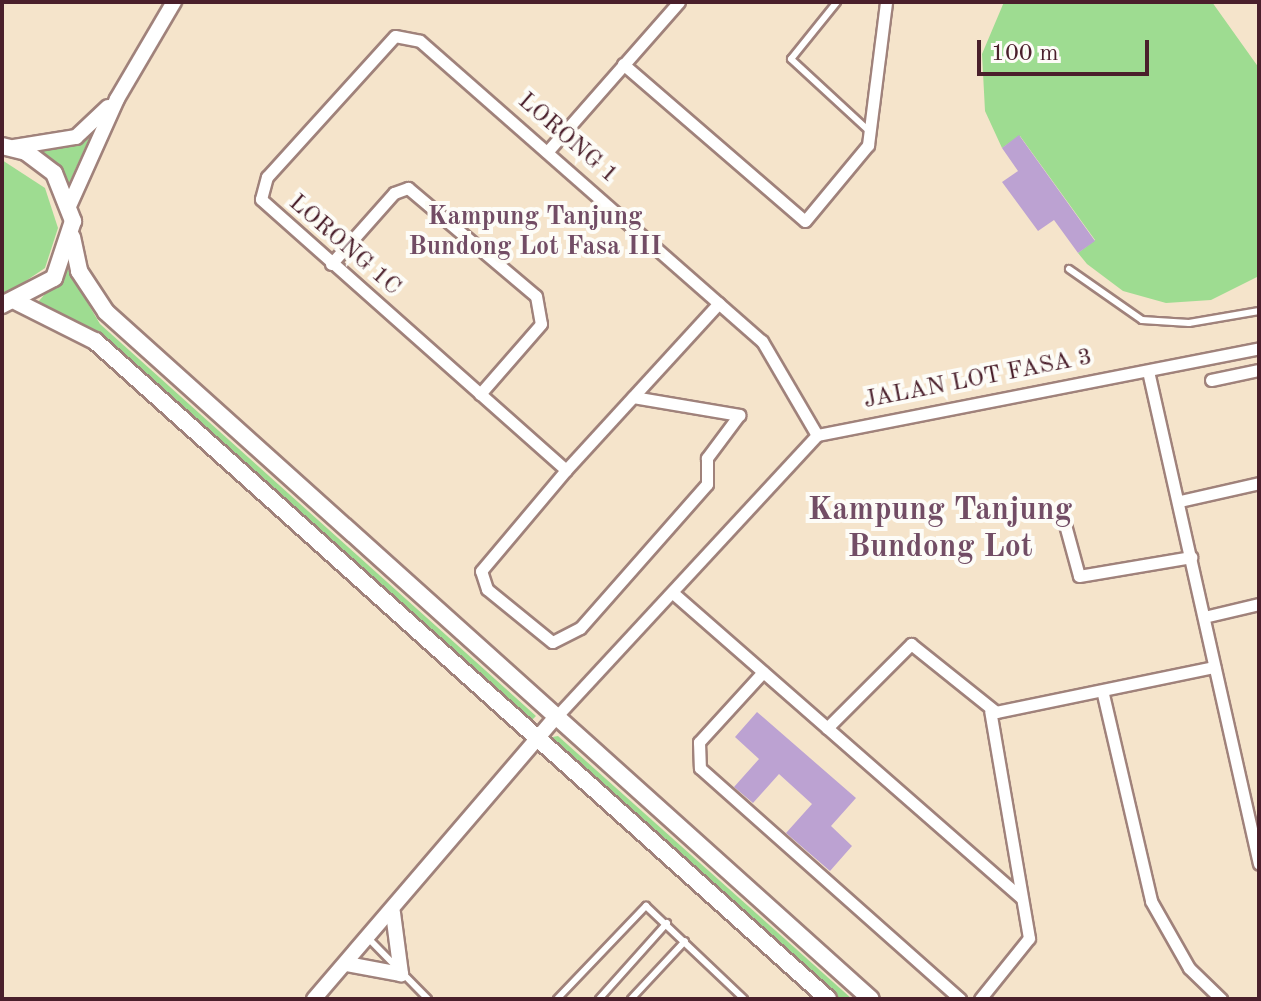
<!DOCTYPE html>
<style>
body{margin:0}
#map{position:relative;width:1261px;height:1001px;overflow:hidden;background:#f5e4cb;font-family:"Old Standard TT",serif}
div>[style]{position:absolute}
.green>*{inset:0;background:#9edc91}
.building>*{inset:0;background:#bca2d2}
.roads{filter:drop-shadow(2px 0 #a0827b) drop-shadow(-2px 0 #a0827b) drop-shadow(0 2px #a0827b) drop-shadow(0 -2px #a0827b)}
.service>*{height:6px;margin:-3px;padding:0 3px;transform-origin:3px;border-radius:3px;background:#fff}
.minor>*{height:11px;margin:-5.5px;padding:0 5.5px;transform-origin:5.5px;border-radius:5.5px;background:#fff}
.tertiary>*{height:14px;margin:-7px;padding:0 7px;transform-origin:7px;border-radius:7px;background:#fff}
.secondary>*{height:16px;margin:-8px;padding:0 8px;transform-origin:8px;border-radius:8px;background:#fff}
span{translate:-50% -50%;white-space:nowrap;text-align:center;line-height:1.15;-webkit-text-stroke:8px #fdfcf7;paint-order:stroke}
.street-label{font-size:24px;color:#4a1f2b}
.neighbourhood-label{font-size:26px;color:#724d65;font-weight:700}
.district-label{font-size:32px;color:#724d65;font-weight:700}
.frame{position:absolute;inset:0;border:4px solid #4a1f2b;pointer-events:none}
.scale{position:absolute;left:977px;top:40px;width:172px;height:36px;box-sizing:border-box;border:4px solid #4a1f2b;border-top:0;padding-left:10px;font-size:24px;line-height:28px;white-space:nowrap;color:#4a1f2b;-webkit-text-stroke:6px #fdfcf7;paint-order:stroke}
</style>
<div id="map">
<div class="green">
<div style="clip-path:polygon(1004px 2px,1212px 2px,1259px 68px,1259px 276px,1211px 300px,1166px 303px,1123px 291px,1087px 264px,1078px 253px,1095px 240px,1020px 136px,1002px 148px,985px 111px,982px 54px)"></div>
<div style="clip-path:polygon(92px 132px,67px 188px,35px 153px,73px 144px)"></div>
<div style="clip-path:polygon(2px 160px,45px 188px,58px 228px,45px 268px,2px 297px)"></div>
<div style="clip-path:polygon(67px 268px,100px 324px,536px 716px,526px 726px,90px 335px,33px 308px)"></div>
<div style="clip-path:polygon(558px 736px,852px 999px,829px 999px,541px 739px)"></div>
</div>
<div class="building">
<div style="clip-path:polygon(1019px 135px,1095px 241px,1078px 253px,1054px 220px,1038px 231px,1002px 182px,1018px 171px,1002px 148px)"></div>
<div style="clip-path:polygon(757px 712px,856px 798px,831px 826px,852px 846px,830px 871px,786px 833px,812px 804px,779px 774px,753px 803px,734px 787px,759px 759px,735px 737px)"></div>
</div>
<div class="roads">
<div class="service">
<div style="left:837px;top:2px;width:73px;rotate:128.9deg"></div>
<div style="left:791px;top:59px;width:106px;rotate:42.7deg"></div>
<div style="left:1069px;top:269px;width:89px;rotate:34.9deg"></div>
<div style="left:1142px;top:320px;width:47px;rotate:3.7deg"></div>
<div style="left:1189px;top:323px;width:71px;rotate:-9.7deg"></div>
<div style="left:369px;top:939px;width:84px;rotate:45.5deg"></div>
<div style="left:557px;top:999px;width:129px;rotate:-46.3deg"></div>
<div style="left:646px;top:906px;width:135px;rotate:43.5deg"></div>
<div style="left:599px;top:999px;width:102px;rotate:-48.2deg"></div>
<div style="left:631px;top:999px;width:79px;rotate:-47deg"></div>
</div>
<div class="minor">
<div style="left:623px;top:64px;width:240px;rotate:40.8deg"></div>
<div style="left:805px;top:221px;width:99px;rotate:-50.3deg"></div>
<div style="left:868px;top:145px;width:144px;rotate:-82.8deg"></div>
<div style="left:547px;top:152px;width:200px;rotate:-48.7deg"></div>
<div style="left:331px;top:264px;width:95px;rotate:-48.4deg"></div>
<div style="left:394px;top:193px;width:15px;rotate:-20deg"></div>
<div style="left:408px;top:188px;width:167px;rotate:40.2deg"></div>
<div style="left:536px;top:296px;width:28px;rotate:80deg"></div>
<div style="left:541px;top:324px;width:93px;rotate:131.1deg"></div>
<div style="left:1148px;top:371px;width:505px;rotate:77.31deg"></div>
<div style="left:1211px;top:380px;width:49px;rotate:-11.8deg"></div>
<div style="left:633px;top:397px;width:108px;rotate:9.6deg"></div>
<div style="left:739px;top:415px;width:54px;rotate:126.7deg"></div>
<div style="left:707px;top:458px;width:26px;rotate:90deg"></div>
<div style="left:707px;top:484px;width:192px;rotate:131.4deg"></div>
<div style="left:580px;top:628px;width:31px;rotate:153deg"></div>
<div style="left:552px;top:642px;width:84px;rotate:-140.8deg"></div>
<div style="left:487px;top:589px;width:19px;rotate:-108deg"></div>
<div style="left:481px;top:571px;width:132px;rotate:-49.9deg"></div>
<div style="left:566px;top:470px;width:226px;rotate:-47.5deg"></div>
<div style="left:817px;top:435px;width:450px;rotate:-11.1deg"></div>
<div style="left:566px;top:470px;width:408px;rotate:-138.4deg"></div>
<div style="left:261px;top:199px;width:23px;rotate:-75deg"></div>
<div style="left:267px;top:177px;width:190px;rotate:-47.8deg"></div>
<div style="left:395px;top:36px;width:25px;rotate:11deg"></div>
<div style="left:420px;top:41px;width:455px;rotate:41.3deg"></div>
<div style="left:762px;top:341px;width:109px;rotate:59.7deg"></div>
<div style="left:1180px;top:501px;width:81px;rotate:-12.8deg"></div>
<div style="left:1061px;top:510px;width:68px;rotate:74.7deg"></div>
<div style="left:1079px;top:576px;width:114px;rotate:-9.6deg"></div>
<div style="left:673px;top:593px;width:463px;rotate:41.2deg"></div>
<div style="left:1204px;top:617px;width:57px;rotate:-13.3deg"></div>
<div style="left:763px;top:672px;width:95px;rotate:132.4deg"></div>
<div style="left:699px;top:742px;width:26px;rotate:88deg"></div>
<div style="left:700px;top:768px;width:348px;rotate:41.6deg"></div>
<div style="left:1103px;top:694px;width:212px;rotate:76.9deg"></div>
<div style="left:1151px;top:901px;width:77px;rotate:60.4deg"></div>
<div style="left:1189px;top:968px;width:45px;rotate:44.1deg"></div>
<div style="left:556px;top:717px;width:384px;rotate:-47.2deg"></div>
<div style="left:827px;top:728px;width:119px;rotate:-45deg"></div>
<div style="left:911px;top:644px;width:109px;rotate:38.7deg"></div>
<div style="left:996px;top:712px;width:223px;rotate:-11.7deg"></div>
<div style="left:980px;top:999px;width:78px;rotate:-51.2deg"></div>
<div style="left:1029px;top:938px;width:230px;rotate:-99.7deg"></div>
</div>
<div class="tertiary">
<div style="left:14px;top:147px;width:63px;rotate:-9.2deg"></div>
<div style="left:76px;top:137px;width:44px;rotate:-43.2deg"></div>
<div style="left:70px;top:204px;width:115px;rotate:-65.9deg"></div>
<div style="left:117px;top:99px;width:113px;rotate:-59.6deg"></div>
<div style="left:393px;top:913px;width:62px;rotate:82.5deg"></div>
<div style="left:347px;top:964px;width:55px;rotate:10.5deg"></div>
<div style="left:314px;top:999px;width:372px;rotate:-49.4deg"></div>
</div>
<div class="secondary">
<div style="left:2px;top:146px;width:25px;rotate:14deg"></div>
<div style="left:26px;top:152px;width:35px;rotate:37deg"></div>
<div style="left:54px;top:173px;width:52px;rotate:68.4deg"></div>
<div style="left:73px;top:221px;width:60px;rotate:108.4deg"></div>
<div style="left:54px;top:278px;width:59px;rotate:152.6deg"></div>
<div style="left:72px;top:237px;width:35px;rotate:78deg"></div>
<div style="left:79px;top:271px;width:49px;rotate:56.6deg"></div>
<div style="left:106px;top:312px;width:1028px;rotate:41.93deg"></div>
<div style="left:17px;top:302px;width:87px;rotate:26.6deg"></div>
<div style="left:95px;top:341px;width:985px;rotate:41.91deg"></div>
</div>
</div>
<div class="street-label">
<span style="left:567px;top:139px;rotate:41deg">LORONG 1</span>
<span style="left:344px;top:246px;rotate:41deg">LORONG 1C</span>
<span style="left:978px;top:380px;rotate:-11deg">JALAN LOT FASA 3</span>
</div>
<div class="neighbourhood-label">
<span style="left:535px;top:233px">Kampung Tanjung<br>Bundong Lot Fasa III</span>
</div>
<div class="district-label">
<span style="left:940px;top:530px">Kampung Tanjung<br>Bundong Lot</span>
</div>
<div class="frame"></div>
<div class="scale">100 m</div>
</div>
